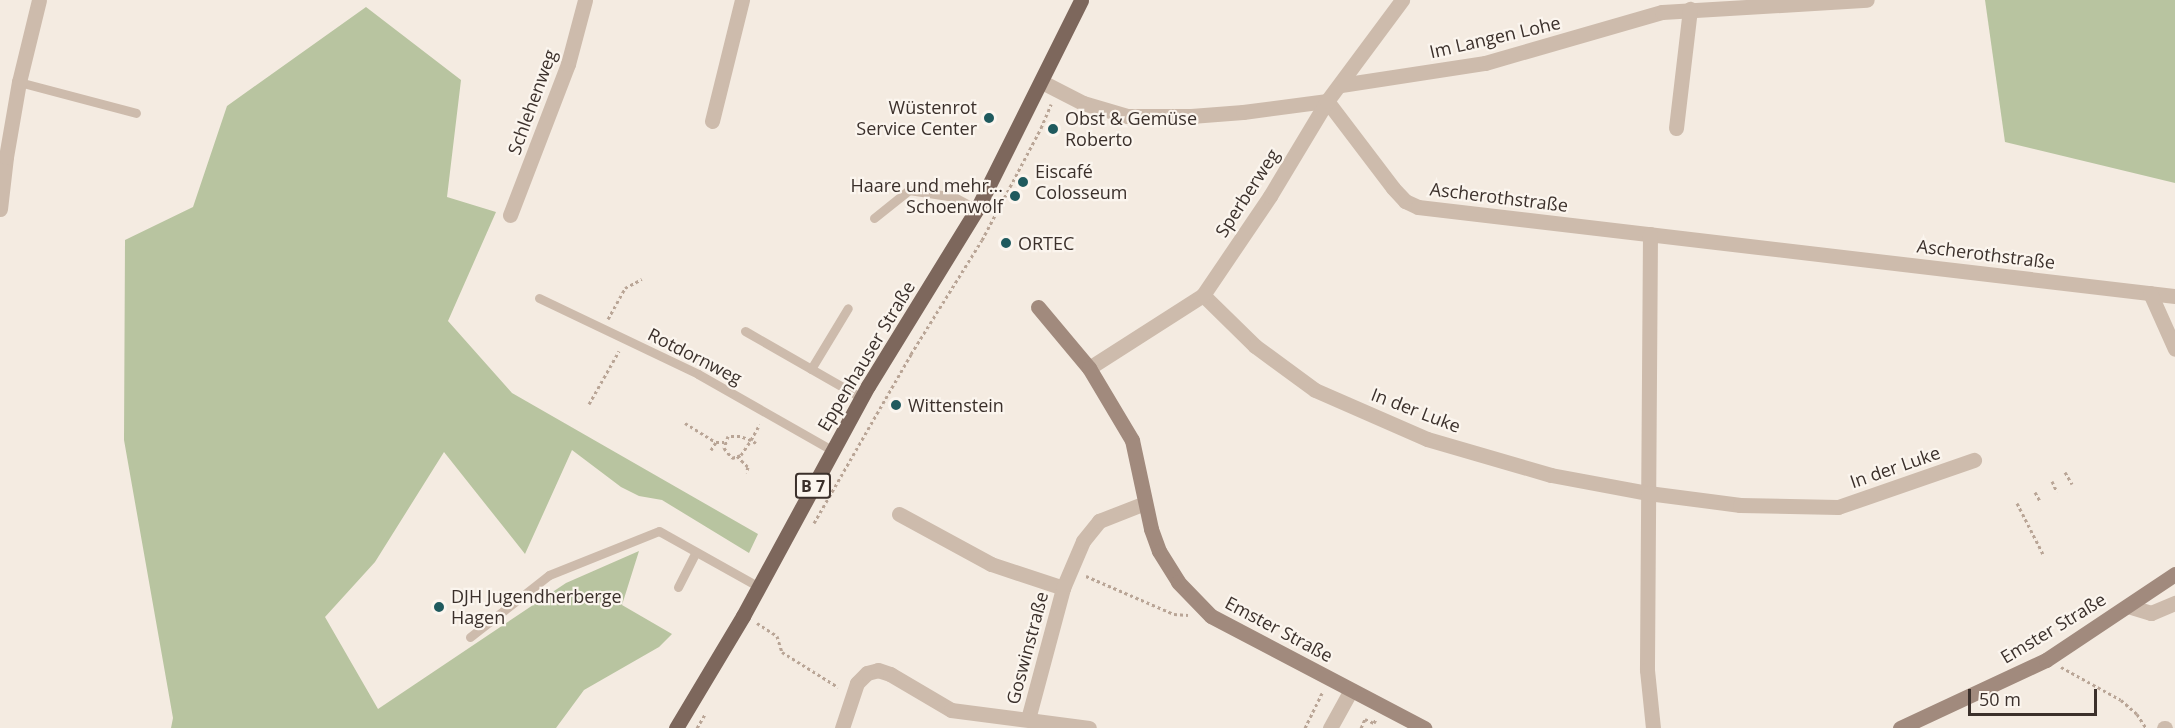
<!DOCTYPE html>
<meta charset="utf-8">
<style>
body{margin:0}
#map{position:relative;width:2175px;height:728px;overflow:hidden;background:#f4ebe1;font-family:"Open Sans",sans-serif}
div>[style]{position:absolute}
.green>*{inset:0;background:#b8c4a0}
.path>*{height:3px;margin-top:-1.5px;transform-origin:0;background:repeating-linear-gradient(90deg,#b9a596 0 3px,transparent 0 6px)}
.lane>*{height:9px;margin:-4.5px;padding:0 4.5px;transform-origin:4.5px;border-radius:4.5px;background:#cdbbac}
.street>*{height:15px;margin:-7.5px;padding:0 7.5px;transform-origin:7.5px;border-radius:7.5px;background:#cdbbac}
.secondary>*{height:15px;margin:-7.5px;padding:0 7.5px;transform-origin:7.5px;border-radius:7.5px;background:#a18a7d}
.primary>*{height:15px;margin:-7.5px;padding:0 7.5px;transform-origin:7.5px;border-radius:7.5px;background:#7d675c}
.dots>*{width:16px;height:16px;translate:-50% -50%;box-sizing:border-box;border:3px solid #fbf5ee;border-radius:50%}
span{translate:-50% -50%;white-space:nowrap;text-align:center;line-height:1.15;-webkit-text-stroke:4.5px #fbf5ee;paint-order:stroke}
.shield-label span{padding:2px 4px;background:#fbf5ee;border:2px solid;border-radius:4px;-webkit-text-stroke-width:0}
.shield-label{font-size:16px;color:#3b302b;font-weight:700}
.street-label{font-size:18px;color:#3b302b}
.poi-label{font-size:18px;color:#3b302b}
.right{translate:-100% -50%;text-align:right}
.left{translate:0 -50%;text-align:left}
.scale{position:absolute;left:1968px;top:689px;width:129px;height:27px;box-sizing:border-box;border:3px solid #3b302b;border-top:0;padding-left:8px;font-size:18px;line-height:21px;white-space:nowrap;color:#3b302b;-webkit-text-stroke:4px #fbf5ee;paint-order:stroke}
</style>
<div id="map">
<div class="green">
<div style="clip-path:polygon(1985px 0,2175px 0,2175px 183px,2005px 142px)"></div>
<div style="clip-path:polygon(366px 7px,461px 80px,447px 197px,496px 212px,448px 321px,512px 393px,758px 534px,749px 553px,662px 500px,639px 496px,621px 487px,572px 450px,525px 554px,444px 452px,375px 562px,325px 617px,378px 709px,566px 583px,639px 551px,622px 605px,672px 634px,659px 647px,584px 690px,556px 728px,171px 728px,173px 718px,124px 440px,125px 240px,193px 207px,227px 106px)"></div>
</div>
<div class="path">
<div style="left:608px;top:319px;width:35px;rotate:-61deg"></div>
<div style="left:625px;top:288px;width:19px;rotate:-28deg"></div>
<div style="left:589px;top:404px;width:61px;rotate:-60.5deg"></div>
<div style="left:685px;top:423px;width:36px;rotate:32deg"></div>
<div style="left:716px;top:442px;width:8px"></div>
<div style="left:756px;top:443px;width:6px;rotate:-149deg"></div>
<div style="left:751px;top:440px;width:12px;rotate:-160deg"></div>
<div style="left:740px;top:436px;width:12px;rotate:180deg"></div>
<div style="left:728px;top:436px;width:13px;rotate:108deg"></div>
<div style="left:724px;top:448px;width:13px;rotate:51deg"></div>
<div style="left:732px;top:458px;width:9px;rotate:-18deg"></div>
<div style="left:741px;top:455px;width:18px;rotate:-56deg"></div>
<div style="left:751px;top:440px;width:18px;rotate:-61deg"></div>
<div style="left:711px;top:450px;width:9px;rotate:-58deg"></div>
<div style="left:737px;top:456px;width:16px;rotate:45deg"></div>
<div style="left:748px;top:467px;width:6px;rotate:108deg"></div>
<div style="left:2065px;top:472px;width:14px;rotate:60deg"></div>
<div style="left:2052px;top:481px;width:12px;rotate:66deg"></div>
<div style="left:2035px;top:492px;width:10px;rotate:61deg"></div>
<div style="left:2017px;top:503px;width:57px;rotate:63deg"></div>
<div style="left:814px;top:523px;width:195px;rotate:-60.1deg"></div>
<div style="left:911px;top:354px;width:134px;rotate:-58.1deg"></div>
<div style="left:982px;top:240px;width:127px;rotate:-62.2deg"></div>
<div style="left:1041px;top:128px;width:26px;rotate:-67deg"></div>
<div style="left:1086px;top:576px;width:96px;rotate:23.4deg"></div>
<div style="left:1174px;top:614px;width:14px;rotate:4deg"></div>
<div style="left:757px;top:623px;width:24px;rotate:33deg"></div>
<div style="left:777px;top:636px;width:17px;rotate:73deg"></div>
<div style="left:782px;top:652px;width:66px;rotate:32deg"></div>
<div style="left:2061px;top:667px;width:68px;rotate:28.8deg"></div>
<div style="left:2121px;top:700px;width:21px;rotate:41deg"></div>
<div style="left:2137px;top:714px;width:17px;rotate:57deg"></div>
<div style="left:697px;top:728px;width:16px;rotate:-60deg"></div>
<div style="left:1305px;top:728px;width:39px;rotate:-64deg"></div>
<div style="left:1361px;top:728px;width:10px;rotate:-66deg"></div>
<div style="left:1365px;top:719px;width:10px;rotate:24deg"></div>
<div style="left:1374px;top:723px;width:4px;rotate:-63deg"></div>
</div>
<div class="lane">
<div style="left:19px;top:82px;width:121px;rotate:14.8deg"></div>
<div style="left:874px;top:218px;width:45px;rotate:-38.7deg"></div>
<div style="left:909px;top:190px;width:46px;rotate:8.8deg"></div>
<div style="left:954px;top:197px;width:26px;rotate:28deg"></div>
<div style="left:539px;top:298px;width:176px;rotate:25.5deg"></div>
<div style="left:698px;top:374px;width:154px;rotate:29.6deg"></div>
<div style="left:745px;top:331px;width:135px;rotate:29.8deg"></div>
<div style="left:811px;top:369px;width:71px;rotate:-58.8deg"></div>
<div style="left:678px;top:587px;width:38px;rotate:-63deg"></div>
<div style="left:470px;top:637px;width:100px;rotate:-38.1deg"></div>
<div style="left:549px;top:575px;width:118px;rotate:-21.8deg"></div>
<div style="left:659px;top:531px;width:115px;rotate:29.2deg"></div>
</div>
<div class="street">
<div style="left:1042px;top:82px;width:46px;rotate:27.1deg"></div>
<div style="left:1083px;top:103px;width:46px;rotate:16.5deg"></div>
<div style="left:1127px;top:116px;width:64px"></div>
<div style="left:1191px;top:116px;width:52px;rotate:-4.4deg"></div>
<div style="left:1243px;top:112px;width:85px;rotate:-7.5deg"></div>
<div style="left:1341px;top:85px;width:146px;rotate:-8.7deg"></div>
<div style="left:1485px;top:63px;width:184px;rotate:-16.1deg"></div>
<div style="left:1662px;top:12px;width:205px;rotate:-3.4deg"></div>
<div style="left:1327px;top:101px;width:109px;rotate:52.8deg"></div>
<div style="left:1393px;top:188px;width:18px;rotate:47deg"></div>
<div style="left:1405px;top:201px;width:14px;rotate:25deg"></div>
<div style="left:1418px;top:207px;width:762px;rotate:6.71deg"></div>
<div style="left:712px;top:121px;width:125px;rotate:-76.1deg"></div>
<div style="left:1676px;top:128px;width:120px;rotate:-83.3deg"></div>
<div style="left:0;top:209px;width:52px;rotate:-83.4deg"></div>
<div style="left:6px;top:157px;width:76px;rotate:-80.2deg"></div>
<div style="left:19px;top:82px;width:84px;rotate:-76.3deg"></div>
<div style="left:510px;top:215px;width:162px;rotate:-69deg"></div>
<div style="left:568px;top:64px;width:66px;rotate:-75.1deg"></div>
<div style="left:1650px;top:234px;width:436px;rotate:90.4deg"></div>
<div style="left:1647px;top:670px;width:58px;rotate:84.1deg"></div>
<div style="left:2150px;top:293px;width:61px;rotate:65.9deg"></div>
<div style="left:1203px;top:295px;width:73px;rotate:44.4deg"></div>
<div style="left:1255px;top:346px;width:74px;rotate:36.3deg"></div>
<div style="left:1315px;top:390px;width:122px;rotate:23.6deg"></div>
<div style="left:1427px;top:439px;width:129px;rotate:16.2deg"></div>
<div style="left:1551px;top:475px;width:99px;rotate:10.5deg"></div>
<div style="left:1648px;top:493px;width:93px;rotate:7.4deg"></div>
<div style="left:1740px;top:505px;width:98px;rotate:1.2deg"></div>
<div style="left:1838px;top:507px;width:144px;rotate:-19.1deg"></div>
<div style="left:1089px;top:368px;width:135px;rotate:-32.6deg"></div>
<div style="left:1203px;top:295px;width:120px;rotate:-55.9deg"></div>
<div style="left:1270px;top:196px;width:111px;rotate:-59deg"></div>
<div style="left:1327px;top:101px;width:126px;rotate:-53.4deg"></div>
<div style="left:899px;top:514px;width:105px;rotate:28.5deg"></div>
<div style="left:991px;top:564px;width:76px;rotate:18.4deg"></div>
<div style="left:2128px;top:606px;width:24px;rotate:17deg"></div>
<div style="left:2151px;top:613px;width:26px;rotate:-23deg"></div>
<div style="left:1028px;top:719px;width:136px;rotate:-75deg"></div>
<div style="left:1063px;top:588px;width:51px;rotate:-66.9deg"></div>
<div style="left:1083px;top:541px;width:26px;rotate:-51deg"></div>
<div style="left:1099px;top:521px;width:49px;rotate:-21.4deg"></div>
<div style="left:842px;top:728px;width:47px;rotate:-71.6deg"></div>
<div style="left:857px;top:683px;width:14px;rotate:-45deg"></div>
<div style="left:867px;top:673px;width:11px;rotate:-15deg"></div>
<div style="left:878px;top:670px;width:13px;rotate:18deg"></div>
<div style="left:890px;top:674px;width:71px;rotate:30.5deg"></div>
<div style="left:951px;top:710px;width:139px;rotate:7.4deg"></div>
<div style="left:1330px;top:728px;width:43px;rotate:-61.1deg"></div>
<div style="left:2164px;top:728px;width:1px"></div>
</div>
<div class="secondary">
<div style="left:1038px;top:307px;width:80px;rotate:50.1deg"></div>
<div style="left:1089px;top:368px;width:84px;rotate:59.2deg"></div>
<div style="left:1132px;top:440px;width:91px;rotate:77.9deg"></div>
<div style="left:1151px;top:529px;width:23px;rotate:70deg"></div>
<div style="left:1159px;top:551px;width:36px;rotate:58deg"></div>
<div style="left:1178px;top:582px;width:47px;rotate:45.9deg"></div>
<div style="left:1211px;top:616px;width:241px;rotate:27.7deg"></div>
<div style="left:1900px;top:728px;width:161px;rotate:-25deg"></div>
<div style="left:2046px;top:660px;width:155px;rotate:-33.7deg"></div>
</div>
<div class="primary">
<div style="left:676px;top:728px;width:131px;rotate:-59.1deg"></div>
<div style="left:743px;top:616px;width:262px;rotate:-61.5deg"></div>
<div style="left:868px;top:386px;width:208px;rotate:-58.4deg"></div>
<div style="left:977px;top:209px;width:233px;rotate:-63.5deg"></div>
</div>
<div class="dots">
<div style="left:989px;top:118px;background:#1f5a5e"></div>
<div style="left:1053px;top:129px;background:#1f5a5e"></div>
<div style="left:1023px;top:182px;background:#1f5a5e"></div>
<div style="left:1015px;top:196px;background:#1f5a5e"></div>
<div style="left:1006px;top:243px;background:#1f5a5e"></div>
<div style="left:896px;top:405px;background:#1f5a5e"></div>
<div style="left:439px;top:607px;background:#1f5a5e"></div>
</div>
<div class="shield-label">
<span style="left:813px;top:486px">B 7</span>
</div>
<div class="street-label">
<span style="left:1495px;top:37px;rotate:-13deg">Im Langen Lohe</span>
<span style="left:532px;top:102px;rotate:-70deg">Schlehenweg</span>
<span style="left:1247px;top:193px;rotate:-57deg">Sperberweg</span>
<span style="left:1499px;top:197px;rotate:7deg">Ascherothstraße</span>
<span style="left:1986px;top:254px;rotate:7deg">Ascherothstraße</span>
<span style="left:695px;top:356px;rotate:27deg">Rotdornweg</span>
<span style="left:866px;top:356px;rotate:-59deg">Eppenhauser Straße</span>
<span style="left:1416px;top:410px;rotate:21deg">In der Luke</span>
<span style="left:1895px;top:467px;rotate:-19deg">In der Luke</span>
<span style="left:2053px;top:628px;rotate:-31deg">Emster Straße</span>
<span style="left:1279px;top:629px;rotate:28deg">Emster Straße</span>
<span style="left:1027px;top:648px;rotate:-75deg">Goswinstraße</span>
</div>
<div class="poi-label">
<span class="right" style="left:977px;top:118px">Wüstenrot<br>Service Center</span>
<span class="left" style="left:1065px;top:129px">Obst &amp; Gemüse<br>Roberto</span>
<span class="left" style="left:1035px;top:182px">Eiscafé<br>Colosseum</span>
<span class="right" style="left:1003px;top:196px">Haare und mehr...<br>Schoenwolf</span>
<span class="left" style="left:1018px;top:243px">ORTEC</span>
<span class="left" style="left:908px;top:405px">Wittenstein</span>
<span class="left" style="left:451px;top:607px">DJH Jugendherberge<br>Hagen</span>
</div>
<div class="scale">50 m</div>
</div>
